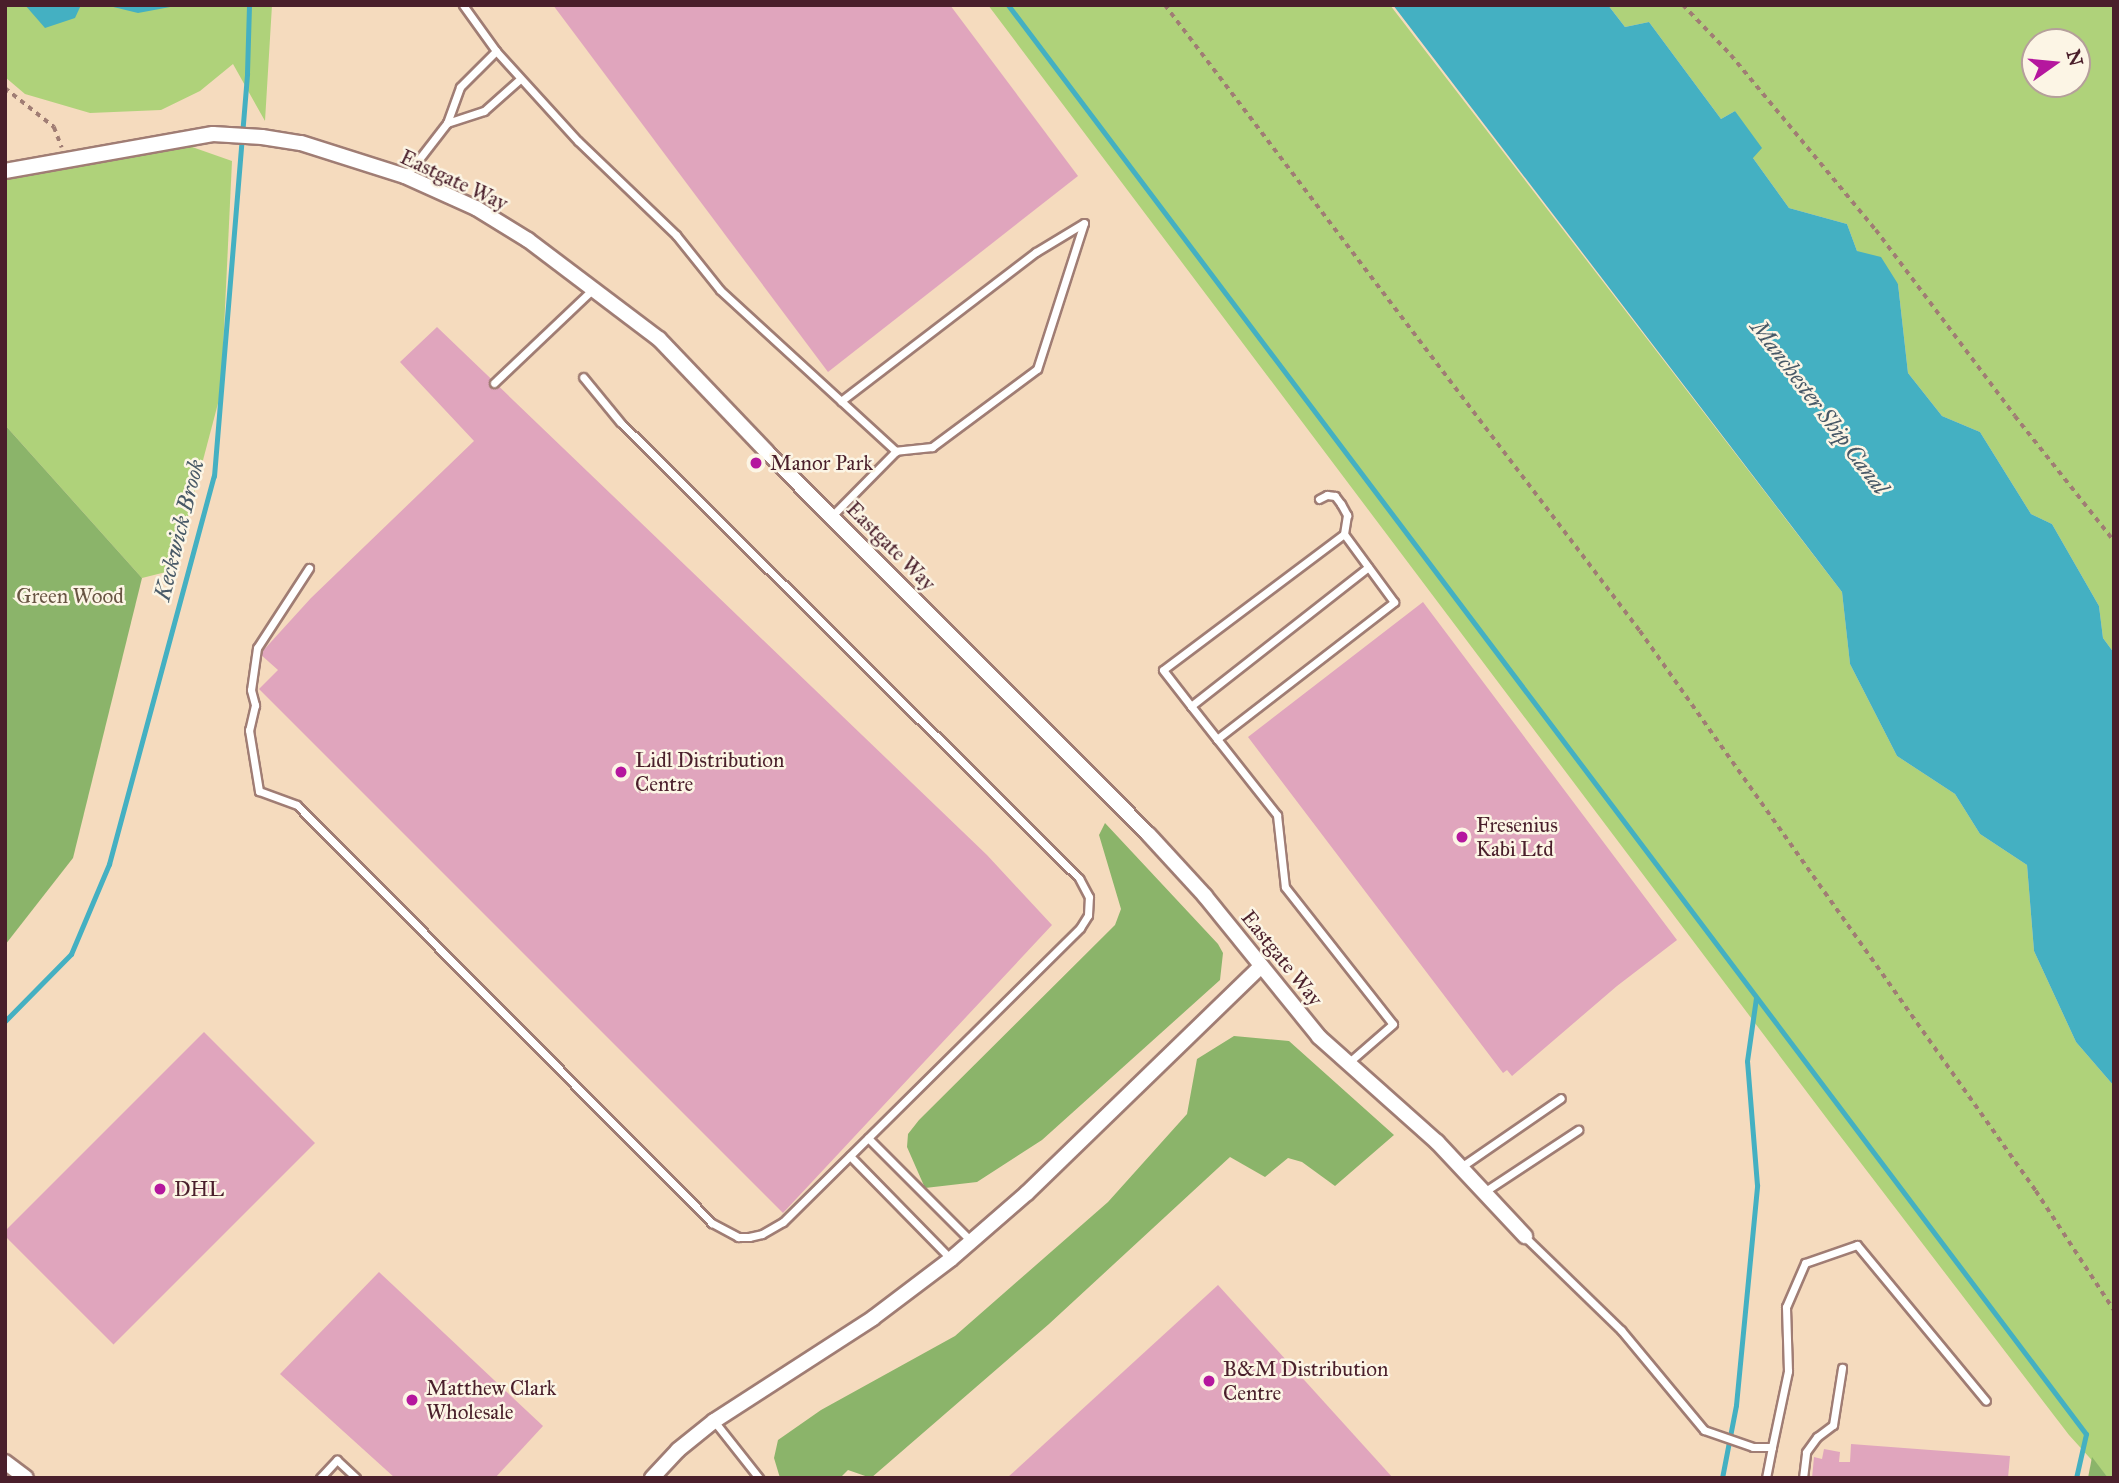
<!DOCTYPE html>
<style>
body{margin:0}
#map{position:relative;width:2119px;height:1483px;overflow:hidden;background:#f5dbbe;font-family:"IM FELL Great Primer",serif}
div>[style]{position:absolute}
.green>*{inset:0;background:#afd27a}
.forest>*{inset:0;background:#8bb46a}
.water>*{inset:0;background:#44b0c2}
.stream>*{height:5px;margin:-2.5px;padding:0 2.5px;transform-origin:2.5px;border-radius:2.5px;background:#44b0c2}
.building>*{inset:0;background:#e0a5bd;transform-origin:0 0}
.path>*{height:3.5px;margin-top:-1.75px;transform-origin:0;background:repeating-linear-gradient(90deg,#a07d74 0 5px,transparent 0 10px)}
.roads{filter:drop-shadow(2px 0 #a07d74) drop-shadow(-2px 0 #a07d74) drop-shadow(0 2px #a07d74) drop-shadow(0 -2px #a07d74)}
.lane>*{height:7px;margin:-3.5px;padding:0 3.5px;transform-origin:3.5px;border-radius:3.5px;background:#fff}
.street>*{height:14px;margin:-7px;padding:0 7px;transform-origin:7px;border-radius:7px;background:#fff}
.dots>*{width:19px;height:19px;translate:-50% -50%;box-sizing:border-box;border:4px solid #fcf5e5;border-radius:50%}
span{translate:-50% -50%;white-space:nowrap;text-align:center;line-height:1.15;-webkit-text-stroke:5px #fcf5e5;paint-order:stroke}
.street-label{font-size:21px;color:#4a1f2b}
.poi-label{font-size:21px;color:#4a1f2b}
.left{translate:0 -50%;text-align:left}
.park-label{font-size:21px;color:#685543}
.water-label{font-size:23px;color:#485967;font-style:italic}
.frame{position:absolute;inset:0;border:7px solid #4a1f2b;pointer-events:none}
.north{position:absolute;left:2021px;top:28px;width:70px;height:70px;box-sizing:border-box;background:#fcf5e5;border:2px solid #b59f9b;border-radius:50%;rotate:75deg;font-size:19px;font-weight:700;line-height:28px;text-align:center;color:#4a1f2b}
.north::after{content:'';display:block;margin:auto;width:24px;height:32px;background:#b5179e;clip-path:polygon(50% 0,100% 100%,50% 72%,0 100%)}
</style>
<div id="map">
<div class="green">
<div style="clip-path:polygon(5px 5px,272px 5px,265px 121px,233px 64px,200px 91px,161px 110px,90px 113px,25px 94px,5px 77px)"></div>
<div style="clip-path:polygon(988px 5px,1390px 5px,1842px 592px,1850px 664px,1897px 756px,1955px 794px,1980px 834px,2027px 865px,2034px 951px,2076px 1042px,2114px 1086px,2114px 1478px,2108px 1478px,2069px 1435px,1831px 1124px)"></div>
<div style="clip-path:polygon(evenodd,1608px 5px,2114px 5px,2114px 653px,2103px 638px,2099px 606px,2052px 524px,2031px 514px,1980px 432px,1942px 416px,1908px 373px,1898px 284px,1857px 251px,1847px 224px,1789px 208px,1753px 158px,1735px 111px,1721px 119px,1649px 22px,1625px 27px,1608px 5px,2035px 42px,2077px 42px,2077px 84px,2035px 84px,2035px 42px)"></div>
<div style="clip-path:polygon(175px 141px,232px 161px,221px 392px,174px 570px,142px 578px,5px 425px,5px 171px)"></div>
</div>
<div class="forest">
<div style="clip-path:polygon(5px 425px,142px 578px,73px 858px,5px 945px)"></div>
<div style="clip-path:polygon(1105px 823px,1218px 944px,1223px 953px,1220px 980px,1042px 1140px,977px 1182px,925px 1188px,907px 1147px,908px 1134px,919px 1120px,1115px 925px,1121px 909px,1099px 835px)"></div>
<div style="clip-path:polygon(1234px 1036px,1289px 1041px,1394px 1135px,1335px 1186px,1302px 1162px,1288px 1158px,1265px 1177px,1230px 1157px,1049px 1324px,871px 1478px,848px 1470px,840px 1478px,780px 1478px,774px 1458px,778px 1440px,821px 1410px,955px 1336px,1108px 1202px,1187px 1114px,1197px 1059px)"></div>
<div style="clip-path:polygon(2092px 1457px,2108px 1478px,2088px 1478px)"></div>
</div>
<div class="water">
<div style="clip-path:polygon(25px 5px,81px 5px,75px 18px,45px 28px)"></div>
<div style="clip-path:polygon(105px 5px,181px 5px,138px 13px)"></div>
<div style="clip-path:polygon(1393px 5px,1608px 5px,1625px 27px,1649px 22px,1721px 119px,1735px 111px,1762px 148px,1753px 158px,1789px 208px,1847px 224px,1857px 251px,1881px 257px,1898px 284px,1908px 373px,1942px 416px,1980px 432px,2031px 514px,2052px 524px,2099px 606px,2103px 638px,2114px 653px,2114px 1086px,2076px 1042px,2034px 951px,2027px 865px,1980px 834px,1955px 794px,1897px 756px,1850px 664px,1842px 592px)"></div>
</div>
<div class="stream">
<div style="left:1008px;top:5px;width:1790px;rotate:52.97deg"></div>
<div style="left:2086px;top:1434px;width:45px;rotate:102.8deg"></div>
<div style="left:5px;top:1021px;width:94px;rotate:-45.4deg"></div>
<div style="left:71px;top:954px;width:98px;rotate:-67.1deg"></div>
<div style="left:109px;top:864px;width:402px;rotate:-74.9deg"></div>
<div style="left:214px;top:476px;width:404px;rotate:-85.3deg"></div>
<div style="left:247px;top:73px;width:68px;rotate:-88.3deg"></div>
<div style="left:1722px;top:1478px;width:74px;rotate:-79.1deg"></div>
<div style="left:1736px;top:1405px;width:221px;rotate:-84.5deg"></div>
<div style="left:1757px;top:1185px;width:124px;rotate:-94.6deg"></div>
<div style="left:1747px;top:1061px;width:64px;rotate:-81.9deg"></div>
</div>
<div class="building">
<div style="clip-path:polygon(553px 5px,950px 5px,1078px 176px,828px 372px)"></div>
<div style="clip-path:polygon(437px 327px,987px 855px,1052px 925px,783px 1213px,259px 689px,278px 670px,260px 654px,311px 598px,474px 441px,400px 362px)"></div>
<div style="clip-path:polygon(1423px 602px,1677px 940px,1617px 986px,1512px 1076px,1507px 1070px,1503px 1073px,1248px 737px)"></div>
<div style="left:204px;top:1032px;width:157px;height:285px;rotate:45deg"></div>
<div style="clip-path:polygon(379px 1272px,543px 1426px,495px 1478px,395px 1478px,280px 1374px)"></div>
<div style="clip-path:polygon(1218px 1285px,1393px 1478px,1007px 1478px)"></div>
<div style="clip-path:polygon(1851px 1444px,2010px 1456px,2008px 1478px,1812px 1478px,1814px 1457px,1822px 1459px,1824px 1449px,1840px 1452px,1839px 1462px,1850px 1462px)"></div>
</div>
<div class="path">
<div style="left:1165px;top:5px;width:786px;rotate:52.81deg"></div>
<div style="left:1640px;top:631px;width:686px;rotate:54.73deg"></div>
<div style="left:2036px;top:1191px;width:142px;rotate:56.8deg"></div>
<div style="left:1683px;top:5px;width:69px;rotate:46.2deg"></div>
<div style="left:1731px;top:55px;width:227px;rotate:50.4deg"></div>
<div style="left:1876px;top:230px;width:232px;rotate:53.2deg"></div>
<div style="left:2015px;top:416px;width:159px;rotate:51.6deg"></div>
<div style="left:5px;top:88px;width:63px;rotate:38.5deg"></div>
<div style="left:54px;top:127px;width:22px;rotate:69deg"></div>
</div>
<div class="roads">
<div class="lane">
<div style="left:463px;top:5px;width:57px;rotate:54.3deg"></div>
<div style="left:447px;top:123px;width:39px;rotate:-18deg"></div>
<div style="left:484px;top:111px;width:48px;rotate:-41.6deg"></div>
<div style="left:406px;top:176px;width:67px;rotate:-52.3deg"></div>
<div style="left:447px;top:123px;width:38px;rotate:-70deg"></div>
<div style="left:460px;top:87px;width:51px;rotate:-45deg"></div>
<div style="left:496px;top:51px;width:122px;rotate:47.7deg"></div>
<div style="left:578px;top:141px;width:136px;rotate:43.8deg"></div>
<div style="left:676px;top:235px;width:70px;rotate:51.3deg"></div>
<div style="left:720px;top:290px;width:239px;rotate:42.5deg"></div>
<div style="left:896px;top:451px;width:91px;rotate:134.6deg"></div>
<div style="left:494px;top:383px;width:137px;rotate:-43.5deg"></div>
<div style="left:841px;top:401px;width:245px;rotate:-37.4deg"></div>
<div style="left:1036px;top:252px;width:56px;rotate:-31.1deg"></div>
<div style="left:1084px;top:223px;width:153px;rotate:107.8deg"></div>
<div style="left:1037px;top:369px;width:131px;rotate:143.4deg"></div>
<div style="left:932px;top:447px;width:36px;rotate:174deg"></div>
<div style="left:1319px;top:499px;width:9px;rotate:-27deg"></div>
<div style="left:1327px;top:495px;width:8px;rotate:7deg"></div>
<div style="left:1335px;top:496px;width:10px;rotate:53deg"></div>
<div style="left:1341px;top:504px;width:13px;rotate:61deg"></div>
<div style="left:1347px;top:515px;width:19px;rotate:99deg"></div>
<div style="left:309px;top:568px;width:95px;rotate:123deg"></div>
<div style="left:257px;top:648px;width:42px;rotate:98.1deg"></div>
<div style="left:251px;top:690px;width:16px;rotate:75deg"></div>
<div style="left:255px;top:705px;width:26px;rotate:103deg"></div>
<div style="left:249px;top:730px;width:62px;rotate:80.7deg"></div>
<div style="left:259px;top:791px;width:40px;rotate:20.2deg"></div>
<div style="left:297px;top:805px;width:589px;rotate:45.21deg"></div>
<div style="left:712px;top:1223px;width:30px;rotate:28deg"></div>
<div style="left:738px;top:1237px;width:11px"></div>
<div style="left:749px;top:1237px;width:13px;rotate:-13deg"></div>
<div style="left:762px;top:1234px;width:24px;rotate:-30deg"></div>
<div style="left:783px;top:1222px;width:418px;rotate:-44.7deg"></div>
<div style="left:1080px;top:928px;width:15px;rotate:-58deg"></div>
<div style="left:1088px;top:915px;width:18px;rotate:-87deg"></div>
<div style="left:1089px;top:897px;width:21px;rotate:-118deg"></div>
<div style="left:1079px;top:878px;width:647px;rotate:-135.19deg"></div>
<div style="left:620px;top:422px;width:58px;rotate:-129.4deg"></div>
<div style="left:1191px;top:706px;width:225px;rotate:-38.1deg"></div>
<div style="left:1217px;top:739px;width:224px;rotate:-37.7deg"></div>
<div style="left:1394px;top:602px;width:84px;rotate:-126.3deg"></div>
<div style="left:1344px;top:534px;width:226px;rotate:143.1deg"></div>
<div style="left:1163px;top:670px;width:46px;rotate:52.1deg"></div>
<div style="left:1191px;top:706px;width:42px;rotate:51.8deg"></div>
<div style="left:1217px;top:739px;width:97px;rotate:51.7deg"></div>
<div style="left:1277px;top:815px;width:72px;rotate:83.7deg"></div>
<div style="left:1285px;top:887px;width:174px;rotate:51.8deg"></div>
<div style="left:1393px;top:1024px;width:60px;rotate:139.1deg"></div>
<div style="left:868px;top:1138px;width:146px;rotate:45deg"></div>
<div style="left:850px;top:1156px;width:144px;rotate:45.6deg"></div>
<div style="left:1461px;top:1167px;width:121px;rotate:-34.6deg"></div>
<div style="left:1484px;top:1192px;width:113px;rotate:-33.4deg"></div>
<div style="left:1525px;top:1237px;width:134px;rotate:44.1deg"></div>
<div style="left:1621px;top:1330px;width:130px;rotate:50.3deg"></div>
<div style="left:1704px;top:1430px;width:52px;rotate:19.1deg"></div>
<div style="left:1753px;top:1447px;width:19px"></div>
<div style="left:1772px;top:1447px;width:32px;rotate:101deg"></div>
<div style="left:714px;top:1421px;width:73px;rotate:51.7deg"></div>
<div style="left:1772px;top:1447px;width:78px;rotate:-78.1deg"></div>
<div style="left:1788px;top:1371px;width:64px;rotate:-91.8deg"></div>
<div style="left:1786px;top:1307px;width:48px;rotate:-66.6deg"></div>
<div style="left:1805px;top:1263px;width:55px;rotate:-19.1deg"></div>
<div style="left:1857px;top:1245px;width:202px;rotate:50.4deg"></div>
<div style="left:320px;top:1478px;width:25px;rotate:-47deg"></div>
<div style="left:337px;top:1460px;width:26px;rotate:43deg"></div>
<div style="left:1803px;top:1478px;width:26px;rotate:-83deg"></div>
<div style="left:1806px;top:1452px;width:19px;rotate:-54deg"></div>
<div style="left:1817px;top:1437px;width:20px;rotate:-37deg"></div>
<div style="left:1833px;top:1425px;width:58px;rotate:-81deg"></div>
</div>
<div class="street">
<div style="left:5px;top:171px;width:211px;rotate:-10.1deg"></div>
<div style="left:213px;top:134px;width:49px;rotate:3.5deg"></div>
<div style="left:262px;top:137px;width:39px;rotate:9deg"></div>
<div style="left:301px;top:143px;width:109px;rotate:17.6deg"></div>
<div style="left:405px;top:176px;width:78px;rotate:24.3deg"></div>
<div style="left:476px;top:208px;width:61px;rotate:31.6deg"></div>
<div style="left:528px;top:240px;width:164px;rotate:37.1deg"></div>
<div style="left:659px;top:339px;width:155px;rotate:46.3deg"></div>
<div style="left:766px;top:451px;width:542px;rotate:45.07deg"></div>
<div style="left:1149px;top:835px;width:83px;rotate:47.4deg"></div>
<div style="left:1205px;top:896px;width:181px;rotate:51deg"></div>
<div style="left:1319px;top:1037px;width:158px;rotate:41.7deg"></div>
<div style="left:1437px;top:1142px;width:129px;rotate:46.9deg"></div>
<div style="left:5px;top:1462px;width:26px;rotate:37deg"></div>
<div style="left:652px;top:1478px;width:38px;rotate:-47deg"></div>
<div style="left:678px;top:1450px;width:46px;rotate:-38.9deg"></div>
<div style="left:714px;top:1421px;width:189px;rotate:-32.9deg"></div>
<div style="left:873px;top:1318px;width:98px;rotate:-37.1deg"></div>
<div style="left:951px;top:1259px;width:101px;rotate:-41deg"></div>
<div style="left:1027px;top:1193px;width:326px;rotate:-44.1deg"></div>
</div>
</div>
<div class="dots">
<div style="left:756px;top:463px;background:#b5179e"></div>
<div style="left:621px;top:772px;background:#b5179e"></div>
<div style="left:1462px;top:837px;background:#b5179e"></div>
<div style="left:160px;top:1189px;background:#b5179e"></div>
<div style="left:1209px;top:1381px;background:#b5179e"></div>
<div style="left:412px;top:1400px;background:#b5179e"></div>
</div>
<div class="street-label">
<span style="left:454px;top:180px;rotate:25deg">Eastgate Way</span>
<span style="left:891px;top:546px;rotate:45deg">Eastgate Way</span>
<span style="left:1282px;top:958px;rotate:51deg">Eastgate Way</span>
</div>
<div class="poi-label">
<span class="left" style="left:770px;top:463px">Manor Park</span>
<span class="left" style="left:635px;top:772px">Lidl Distribution<br>Centre</span>
<span class="left" style="left:1476px;top:837px">Fresenius<br>Kabi Ltd</span>
<span class="left" style="left:174px;top:1189px">DHL</span>
<span class="left" style="left:1223px;top:1381px">B&amp;M Distribution<br>Centre</span>
<span class="left" style="left:426px;top:1400px">Matthew Clark<br>Wholesale</span>
</div>
<div class="park-label">
<span style="left:70px;top:596px">Green Wood</span>
</div>
<div class="water-label">
<span style="left:1820px;top:407px;rotate:53deg">Manchester Ship Canal</span>
<span style="left:179px;top:530px;rotate:-76deg">Keckwick Brook</span>
</div>
<div class="frame"></div>
<div class="north">N</div>
</div>
